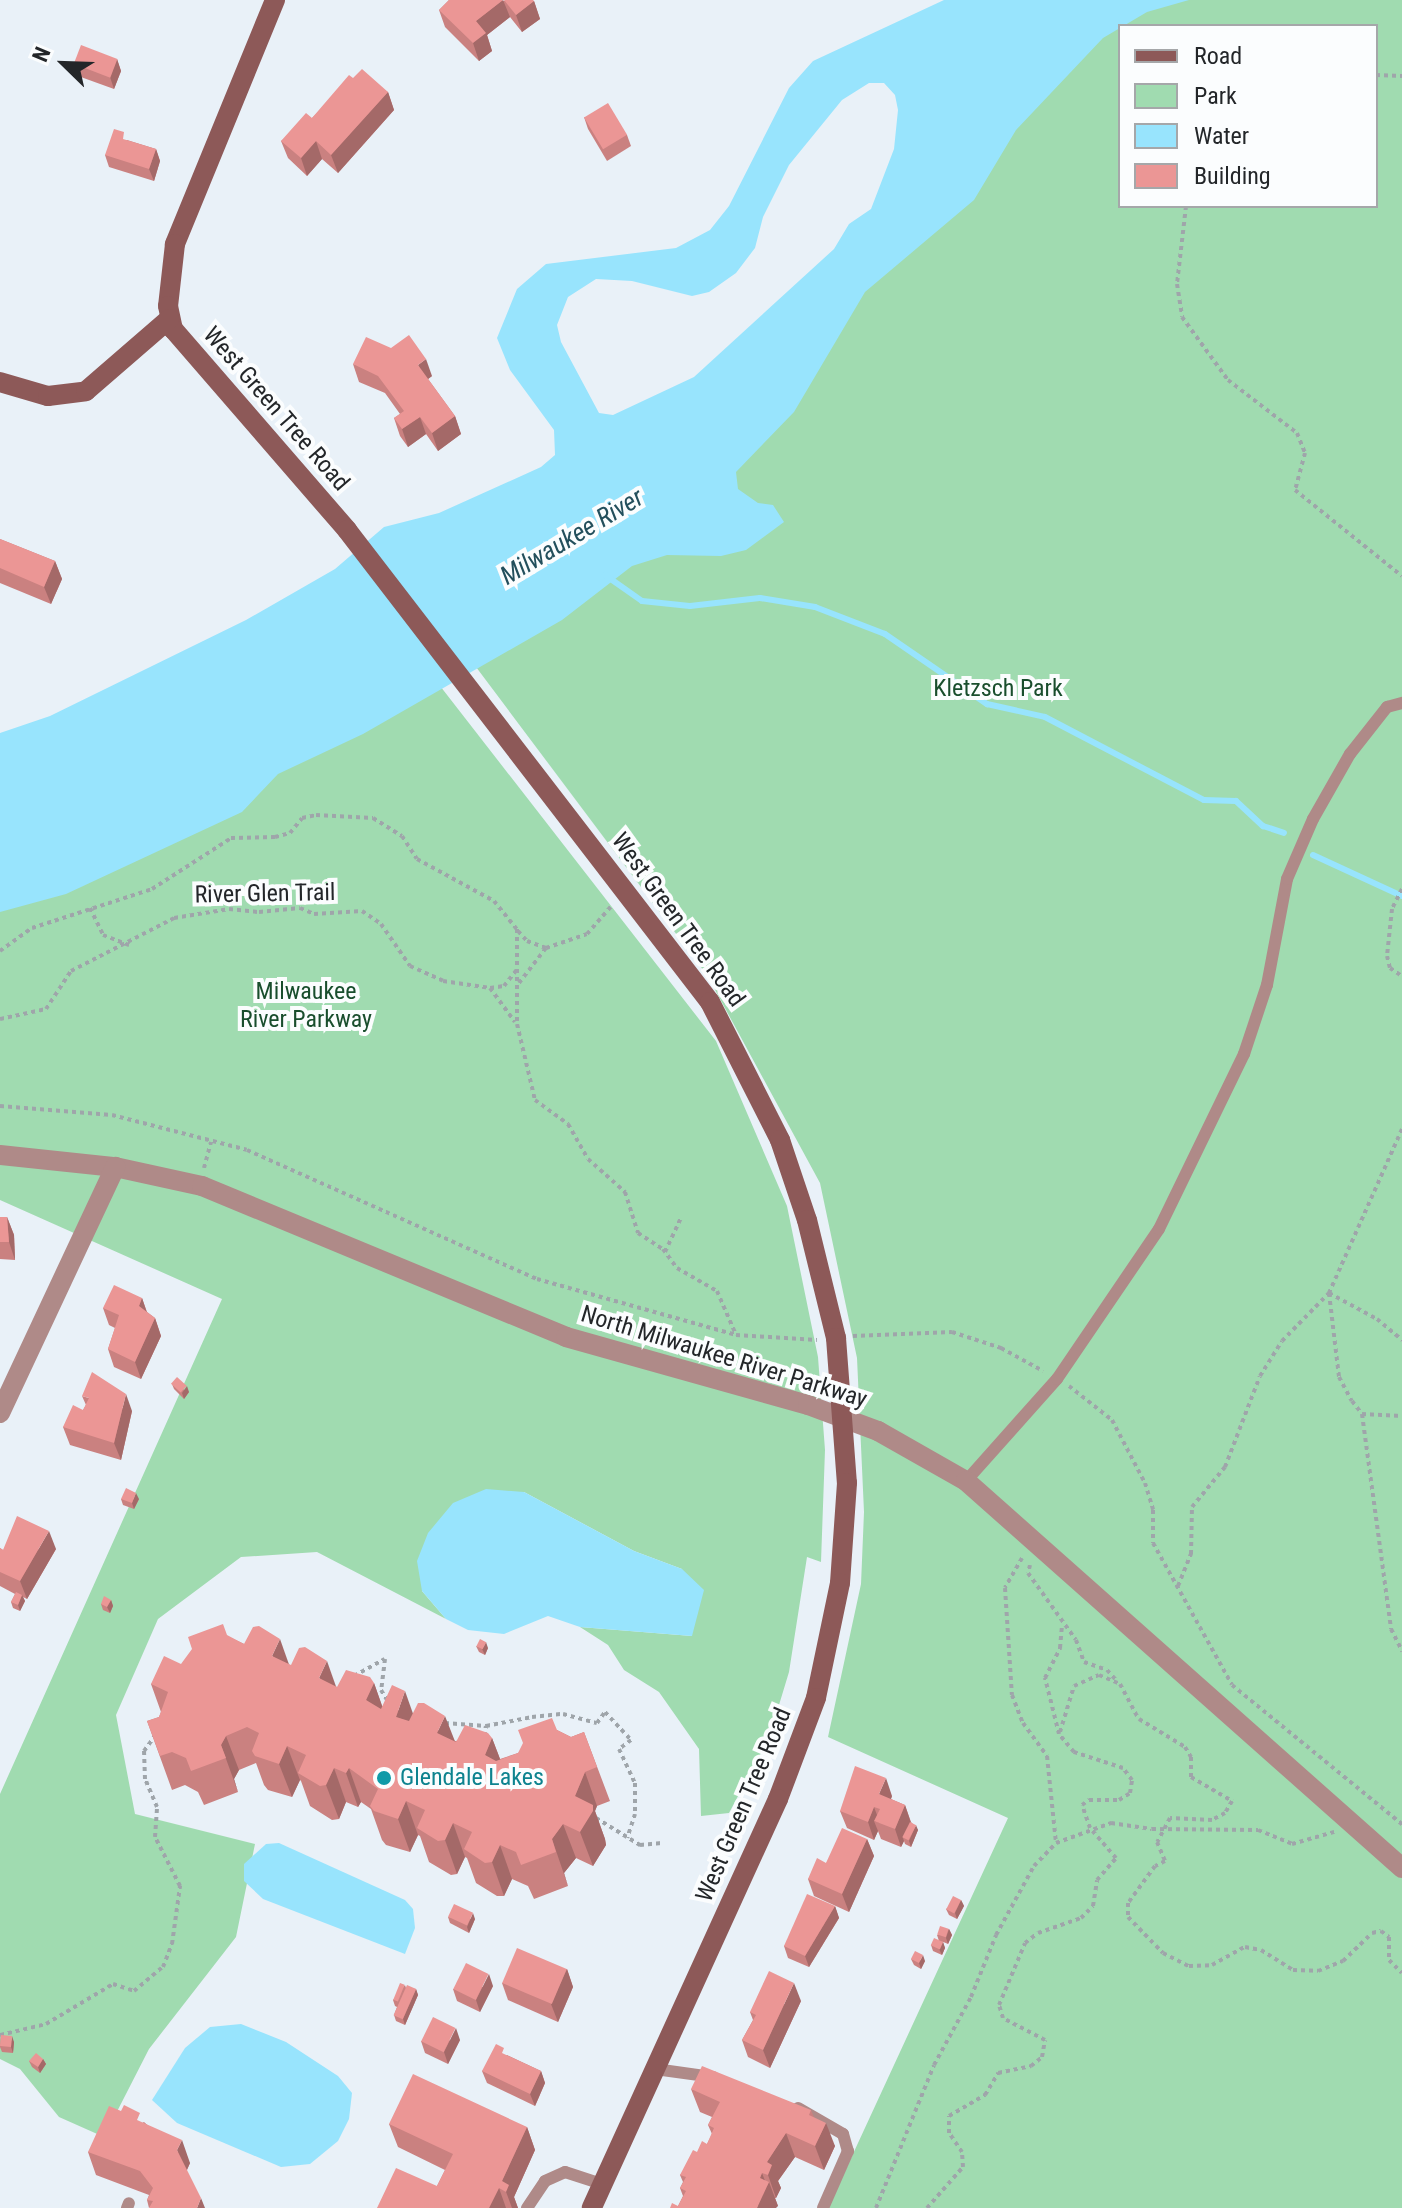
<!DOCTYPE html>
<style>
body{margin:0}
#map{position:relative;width:1402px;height:2208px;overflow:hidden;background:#e9f1f8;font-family:"Roboto Condensed",sans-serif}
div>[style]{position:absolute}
.green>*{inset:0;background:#a0dbb0}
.water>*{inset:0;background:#98e4fd}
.stream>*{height:6px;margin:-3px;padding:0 3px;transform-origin:3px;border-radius:3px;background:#98e4fd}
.path>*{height:4px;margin-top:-2px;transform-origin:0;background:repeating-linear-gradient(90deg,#9fa5aa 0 4px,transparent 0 8px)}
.lane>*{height:12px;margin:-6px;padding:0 6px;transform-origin:6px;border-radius:6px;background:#af8a88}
.street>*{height:20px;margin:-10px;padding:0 10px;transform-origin:10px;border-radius:10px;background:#af8a88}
.secondary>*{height:20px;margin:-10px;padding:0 10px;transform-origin:10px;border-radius:10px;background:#8d5958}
.wall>*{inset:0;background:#ca8180}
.shaded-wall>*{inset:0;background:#a46968}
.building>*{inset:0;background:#eb9695;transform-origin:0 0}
.dots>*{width:22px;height:22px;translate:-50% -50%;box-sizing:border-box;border:4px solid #fbfdfe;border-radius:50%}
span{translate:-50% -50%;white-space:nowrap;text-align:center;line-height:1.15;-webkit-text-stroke:8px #fbfdfe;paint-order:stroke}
.street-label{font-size:24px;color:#232629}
.park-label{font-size:24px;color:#194e2d}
.culture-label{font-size:24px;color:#0d838f}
.left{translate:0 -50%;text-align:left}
.water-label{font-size:26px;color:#234f5c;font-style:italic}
.legend{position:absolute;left:1118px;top:24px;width:260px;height:184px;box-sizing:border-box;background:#fbfdfe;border:2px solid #a5a7a9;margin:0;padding:10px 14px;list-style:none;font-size:24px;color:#232629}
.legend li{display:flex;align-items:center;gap:16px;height:40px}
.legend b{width:40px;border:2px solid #a5a7a9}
.north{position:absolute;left:24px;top:24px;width:80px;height:80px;-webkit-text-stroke:6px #fbfdfe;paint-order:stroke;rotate:293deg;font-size:22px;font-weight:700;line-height:32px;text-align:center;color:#232629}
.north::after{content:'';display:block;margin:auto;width:28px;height:36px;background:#232629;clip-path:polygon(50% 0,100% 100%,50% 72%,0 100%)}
</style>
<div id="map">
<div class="green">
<div style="clip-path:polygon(evenodd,1055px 0,1402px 0,1402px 2208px,828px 2208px,1008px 1818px,828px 1737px,861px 1584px,864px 1512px,857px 1358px,820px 1183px,707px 975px,476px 667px,759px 365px,1055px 0,1120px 26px,1376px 26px,1376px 206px,1120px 206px,1120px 26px)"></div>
<div style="clip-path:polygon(437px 682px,716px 1041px,787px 1206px,818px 1357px,825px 1450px,821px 1562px,807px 1557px,789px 1672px,769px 1738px,729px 1813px,701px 1816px,699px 1749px,659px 1692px,624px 1670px,608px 1645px,580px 1627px,692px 1636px,682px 1569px,634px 1551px,524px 1492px,422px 1591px,446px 1619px,317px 1552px,241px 1557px,158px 1619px,116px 1715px,135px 1814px,255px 1844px,236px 1937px,149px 2049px,104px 2137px,59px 2117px,20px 2069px,0 2059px,0 1794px,222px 1299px,0 1200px,0 803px)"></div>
</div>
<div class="water">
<div style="clip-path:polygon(evenodd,944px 0,1189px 0,1147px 12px,1103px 38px,1016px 130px,974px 200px,865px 292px,794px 412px,736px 472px,738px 489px,758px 503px,773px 505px,784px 522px,746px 550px,721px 556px,667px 555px,632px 566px,562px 620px,363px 734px,278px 774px,242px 812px,66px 894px,0 912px,0 733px,50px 716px,246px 620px,335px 569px,384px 527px,439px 513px,541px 467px,555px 455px,554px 430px,510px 370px,497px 338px,517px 289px,546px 264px,676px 248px,710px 230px,729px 206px,789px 88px,813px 61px,944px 0,869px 83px,884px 83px,895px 95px,898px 110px,894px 149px,871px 209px,849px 224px,834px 249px,694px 377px,613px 415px,599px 413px,561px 342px,557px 325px,568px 297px,596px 279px,632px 281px,692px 296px,709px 292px,736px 273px,755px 248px,763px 217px,789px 165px,842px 100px,869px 83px)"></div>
<div style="clip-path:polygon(486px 1489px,524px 1492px,634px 1551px,682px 1569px,704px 1590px,692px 1636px,580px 1627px,548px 1616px,504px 1634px,468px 1630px,446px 1619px,422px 1591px,417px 1561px,428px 1533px,453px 1503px)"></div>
<div style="clip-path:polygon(279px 1843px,405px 1900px,413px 1909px,415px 1928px,405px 1954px,263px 1899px,244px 1881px,244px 1864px,266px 1844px)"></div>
<div style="clip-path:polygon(241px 2024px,286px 2042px,338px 2076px,352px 2093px,349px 2119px,338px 2141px,310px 2164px,281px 2167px,177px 2123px,152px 2100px,185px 2048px,210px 2027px)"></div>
</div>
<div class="stream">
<div style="left:605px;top:575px;width:45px;rotate:35.1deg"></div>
<div style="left:642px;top:601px;width:48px;rotate:5.9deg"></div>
<div style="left:690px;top:606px;width:70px;rotate:-6.5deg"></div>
<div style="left:760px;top:598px;width:56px;rotate:9.3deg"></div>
<div style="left:815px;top:607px;width:75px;rotate:21.1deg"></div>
<div style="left:885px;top:634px;width:124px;rotate:34.5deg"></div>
<div style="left:987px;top:704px;width:59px;rotate:12.6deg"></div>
<div style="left:1045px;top:717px;width:179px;rotate:27.6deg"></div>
<div style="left:1204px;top:800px;width:32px;rotate:2deg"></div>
<div style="left:1236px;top:801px;width:37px;rotate:43deg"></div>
<div style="left:1263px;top:826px;width:22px;rotate:18deg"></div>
<div style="left:1313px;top:855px;width:98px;rotate:24.7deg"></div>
</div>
<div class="path">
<div style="left:1376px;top:75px;width:26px;rotate:2deg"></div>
<div style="left:1186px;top:206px;width:79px;rotate:96.6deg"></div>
<div style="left:1177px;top:284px;width:33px;rotate:81deg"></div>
<div style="left:1182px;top:317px;width:78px;rotate:53.9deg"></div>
<div style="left:1228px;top:380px;width:87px;rotate:37.5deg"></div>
<div style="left:1297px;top:433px;width:22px;rotate:68deg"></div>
<div style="left:1305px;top:453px;width:38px;rotate:105deg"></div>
<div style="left:1295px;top:490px;width:137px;rotate:38.8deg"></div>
<div style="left:1402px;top:889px;width:22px;rotate:117deg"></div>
<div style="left:1392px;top:909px;width:47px;rotate:96.1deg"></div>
<div style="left:1387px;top:956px;width:12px;rotate:76deg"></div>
<div style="left:1390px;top:968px;width:14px;rotate:34deg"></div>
<div style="left:90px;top:908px;width:30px;rotate:64deg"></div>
<div style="left:103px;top:935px;width:28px;rotate:21deg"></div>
<div style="left:518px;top:931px;width:13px;rotate:48deg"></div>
<div style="left:527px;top:941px;width:20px;rotate:20deg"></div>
<div style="left:546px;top:948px;width:43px;rotate:-18.9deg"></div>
<div style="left:587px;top:934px;width:37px;rotate:-49deg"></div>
<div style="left:0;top:951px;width:39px;rotate:-36deg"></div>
<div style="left:32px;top:928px;width:126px;rotate:-18deg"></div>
<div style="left:152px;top:889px;width:94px;rotate:-32.8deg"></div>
<div style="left:231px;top:838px;width:44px;rotate:-1.3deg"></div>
<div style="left:275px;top:837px;width:16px;rotate:-15deg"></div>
<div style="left:290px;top:833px;width:19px;rotate:-51deg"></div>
<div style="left:302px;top:818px;width:14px;rotate:-12deg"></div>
<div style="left:316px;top:815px;width:57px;rotate:3deg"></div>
<div style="left:373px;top:818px;width:34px;rotate:32deg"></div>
<div style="left:402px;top:836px;width:27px;rotate:57deg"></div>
<div style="left:417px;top:859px;width:88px;rotate:28.6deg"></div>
<div style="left:494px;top:901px;width:36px;rotate:51deg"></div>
<div style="left:517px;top:929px;width:95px;rotate:90deg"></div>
<div style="left:517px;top:1024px;width:78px;rotate:76.7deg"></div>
<div style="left:535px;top:1100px;width:41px;rotate:36deg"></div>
<div style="left:568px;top:1124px;width:40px;rotate:60.3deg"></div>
<div style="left:588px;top:1159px;width:50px;rotate:41.7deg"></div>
<div style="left:625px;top:1192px;width:43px;rotate:72.4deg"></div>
<div style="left:638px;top:1233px;width:30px;rotate:33deg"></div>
<div style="left:663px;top:1249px;width:24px;rotate:54deg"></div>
<div style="left:677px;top:1268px;width:46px;rotate:29.9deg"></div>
<div style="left:717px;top:1291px;width:48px;rotate:66.6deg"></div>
<div style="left:519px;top:983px;width:44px;rotate:-52.4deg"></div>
<div style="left:490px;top:988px;width:14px;rotate:-8deg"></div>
<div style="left:504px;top:986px;width:23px;rotate:-52deg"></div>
<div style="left:0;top:1019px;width:47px;rotate:-12.3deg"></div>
<div style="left:46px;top:1009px;width:45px;rotate:-56.7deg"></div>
<div style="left:71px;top:971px;width:116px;rotate:-27.2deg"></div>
<div style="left:174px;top:918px;width:56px;rotate:-9.3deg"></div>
<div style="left:229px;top:909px;width:30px;rotate:6deg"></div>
<div style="left:259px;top:912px;width:41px;rotate:-5.6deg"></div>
<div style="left:300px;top:908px;width:15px;rotate:23deg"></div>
<div style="left:314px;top:914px;width:48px;rotate:-3.6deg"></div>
<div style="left:362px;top:911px;width:23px;rotate:34deg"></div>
<div style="left:381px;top:924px;width:51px;rotate:55.4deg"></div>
<div style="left:410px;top:966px;width:36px;rotate:24deg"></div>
<div style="left:443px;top:981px;width:48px;rotate:8.5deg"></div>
<div style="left:490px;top:988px;width:42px;rotate:53.7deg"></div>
<div style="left:0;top:1106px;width:112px;rotate:4.6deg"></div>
<div style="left:112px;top:1115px;width:139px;rotate:14.5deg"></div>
<div style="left:247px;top:1150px;width:317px;rotate:24deg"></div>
<div style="left:537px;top:1279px;width:207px;rotate:15.7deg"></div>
<div style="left:736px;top:1335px;width:81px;rotate:3.5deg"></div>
<div style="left:1402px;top:1129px;width:180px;rotate:114deg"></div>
<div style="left:1329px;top:1293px;width:55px;rotate:28.4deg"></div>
<div style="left:1377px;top:1319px;width:33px;rotate:40deg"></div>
<div style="left:204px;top:1168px;width:27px;rotate:-75deg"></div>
<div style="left:665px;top:1252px;width:38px;rotate:-65deg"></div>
<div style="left:1329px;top:1293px;width:85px;rotate:83.2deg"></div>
<div style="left:1339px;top:1377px;width:27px;rotate:62deg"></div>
<div style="left:1352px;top:1401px;width:16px;rotate:52deg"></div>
<div style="left:1362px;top:1414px;width:40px;rotate:2.9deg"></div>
<div style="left:853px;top:1336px;width:99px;rotate:-2.3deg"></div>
<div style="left:952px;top:1332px;width:52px;rotate:18.1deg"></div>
<div style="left:1001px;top:1348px;width:48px;rotate:28.7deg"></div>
<div style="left:1069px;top:1386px;width:55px;rotate:38.3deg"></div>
<div style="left:1112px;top:1420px;width:71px;rotate:62.4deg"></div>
<div style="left:1145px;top:1483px;width:28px;rotate:73deg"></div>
<div style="left:1153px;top:1510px;width:33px;rotate:90deg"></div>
<div style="left:1153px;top:1543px;width:162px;rotate:60.9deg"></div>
<div style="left:1232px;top:1685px;width:220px;rotate:39.3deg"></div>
<div style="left:1362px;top:1414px;width:217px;rotate:82.3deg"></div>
<div style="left:1391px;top:1629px;width:25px;rotate:63deg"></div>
<div style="left:1022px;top:1558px;width:34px;rotate:120deg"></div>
<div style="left:1005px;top:1588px;width:107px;rotate:86.3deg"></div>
<div style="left:1012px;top:1695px;width:30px;rotate:69deg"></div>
<div style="left:1023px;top:1723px;width:41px;rotate:54deg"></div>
<div style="left:1047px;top:1756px;width:87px;rotate:84.1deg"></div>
<div style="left:1030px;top:1565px;width:8px;rotate:104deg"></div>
<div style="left:1028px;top:1573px;width:82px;rotate:54.4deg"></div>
<div style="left:1076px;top:1640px;width:23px;rotate:70deg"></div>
<div style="left:1084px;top:1662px;width:24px;rotate:19deg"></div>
<div style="left:1107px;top:1670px;width:15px;rotate:48deg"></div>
<div style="left:1178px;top:1586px;width:35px;rotate:-68deg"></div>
<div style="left:1191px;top:1554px;width:47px;rotate:-88.8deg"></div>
<div style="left:1192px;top:1507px;width:52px;rotate:-50.5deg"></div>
<div style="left:1225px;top:1467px;width:97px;rotate:-69deg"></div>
<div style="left:1260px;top:1376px;width:41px;rotate:-57.8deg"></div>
<div style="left:1282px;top:1341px;width:67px;rotate:-45.6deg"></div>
<div style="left:354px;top:1676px;width:35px;rotate:-29deg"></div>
<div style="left:385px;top:1659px;width:31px;rotate:97deg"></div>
<div style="left:381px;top:1690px;width:12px;rotate:59deg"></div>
<div style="left:445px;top:1723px;width:41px;rotate:4.2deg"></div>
<div style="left:1060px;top:1732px;width:48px;rotate:-73.1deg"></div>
<div style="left:1074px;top:1686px;width:27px;rotate:-24deg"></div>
<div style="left:1099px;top:1675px;width:23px;rotate:23deg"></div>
<div style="left:1120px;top:1684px;width:40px;rotate:62deg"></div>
<div style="left:1139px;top:1719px;width:54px;rotate:31.3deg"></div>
<div style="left:1185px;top:1747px;width:12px;rotate:59deg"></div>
<div style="left:1191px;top:1757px;width:20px;rotate:90deg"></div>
<div style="left:1191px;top:1777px;width:48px;rotate:30.3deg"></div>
<div style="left:1232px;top:1801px;width:14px;rotate:120deg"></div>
<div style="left:1225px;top:1813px;width:15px;rotate:152deg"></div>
<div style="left:1212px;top:1820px;width:42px;rotate:-177.3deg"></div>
<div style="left:1170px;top:1818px;width:27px;rotate:118deg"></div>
<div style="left:1157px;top:1842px;width:21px;rotate:67deg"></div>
<div style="left:1165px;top:1861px;width:11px;rotate:153deg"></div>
<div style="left:1155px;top:1866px;width:46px;rotate:126.1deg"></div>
<div style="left:1128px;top:1903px;width:14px;rotate:90deg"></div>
<div style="left:1128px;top:1917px;width:50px;rotate:45.8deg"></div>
<div style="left:1163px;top:1953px;width:29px;rotate:27deg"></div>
<div style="left:1189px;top:1966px;width:23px;rotate:-2deg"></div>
<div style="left:1212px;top:1965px;width:38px;rotate:-29deg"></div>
<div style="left:1245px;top:1947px;width:16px;rotate:11deg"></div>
<div style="left:1261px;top:1950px;width:38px;rotate:32deg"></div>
<div style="left:1293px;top:1970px;width:25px;rotate:2deg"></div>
<div style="left:1318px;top:1971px;width:27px;rotate:-22deg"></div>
<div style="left:1343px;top:1961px;width:40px;rotate:-44deg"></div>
<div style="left:1372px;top:1933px;width:9px;rotate:-13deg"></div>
<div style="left:1381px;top:1931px;width:10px;rotate:37deg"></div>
<div style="left:1389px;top:1937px;width:23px;rotate:90deg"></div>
<div style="left:1389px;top:1960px;width:18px;rotate:45deg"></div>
<div style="left:484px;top:1736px;width:10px;rotate:-79deg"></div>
<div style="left:486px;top:1726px;width:47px;rotate:-11.1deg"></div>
<div style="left:532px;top:1717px;width:31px;rotate:-6deg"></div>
<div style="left:563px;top:1714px;width:35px;rotate:15deg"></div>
<div style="left:597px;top:1723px;width:14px;rotate:-54deg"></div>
<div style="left:605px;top:1712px;width:38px;rotate:47deg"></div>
<div style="left:631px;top:1740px;width:15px;rotate:143deg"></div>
<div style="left:619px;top:1749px;width:38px;rotate:65deg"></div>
<div style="left:635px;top:1783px;width:31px;rotate:90deg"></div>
<div style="left:635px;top:1814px;width:25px;rotate:108deg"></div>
<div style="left:596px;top:1818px;width:52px;rotate:31.5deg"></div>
<div style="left:640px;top:1845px;width:22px;rotate:-5deg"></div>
<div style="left:0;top:2035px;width:47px;rotate:-13.4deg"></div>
<div style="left:46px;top:2024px;width:78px;rotate:-30.8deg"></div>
<div style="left:113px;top:1984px;width:22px;rotate:18deg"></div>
<div style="left:134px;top:1991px;width:38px;rotate:-40deg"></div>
<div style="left:163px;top:1967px;width:25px;rotate:-69deg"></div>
<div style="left:172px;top:1944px;width:59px;rotate:-82.1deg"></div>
<div style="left:180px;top:1886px;width:55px;rotate:-117deg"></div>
<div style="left:155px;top:1837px;width:30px;rotate:-86deg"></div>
<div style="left:157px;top:1807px;width:30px;rotate:-113deg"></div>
<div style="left:145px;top:1779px;width:28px;rotate:-92deg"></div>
<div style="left:144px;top:1751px;width:19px;rotate:-54deg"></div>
<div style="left:876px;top:2208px;width:154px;rotate:-67.9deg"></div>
<div style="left:934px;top:2065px;width:77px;rotate:-61.4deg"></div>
<div style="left:971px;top:1997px;width:67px;rotate:-68deg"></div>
<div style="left:996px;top:1935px;width:79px;rotate:-61.2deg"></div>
<div style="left:1034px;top:1866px;width:32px;rotate:-46deg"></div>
<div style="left:1056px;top:1843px;width:59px;rotate:-20deg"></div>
<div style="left:1111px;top:1823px;width:41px;rotate:8.3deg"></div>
<div style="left:1152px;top:1829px;width:106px;rotate:0.5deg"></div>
<div style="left:1258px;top:1830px;width:37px;rotate:22deg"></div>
<div style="left:1292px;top:1844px;width:44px;rotate:-15.9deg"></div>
<div style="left:927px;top:2208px;width:55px;rotate:-48.7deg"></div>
<div style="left:963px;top:2167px;width:15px;rotate:-94deg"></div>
<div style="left:962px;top:2152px;width:23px;rotate:-124deg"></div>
<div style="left:949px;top:2133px;width:17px;rotate:-90deg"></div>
<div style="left:949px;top:2116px;width:42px;rotate:-30.3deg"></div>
<div style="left:985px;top:2095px;width:26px;rotate:-59deg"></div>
<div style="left:998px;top:2073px;width:34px;rotate:-12deg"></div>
<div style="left:1031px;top:2066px;width:14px;rotate:-39deg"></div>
<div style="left:1042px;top:2057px;width:17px;rotate:-80deg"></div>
<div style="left:1045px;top:2040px;width:47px;rotate:-152.4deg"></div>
<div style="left:1003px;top:2018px;width:14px;rotate:-107deg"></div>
<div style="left:999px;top:2005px;width:67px;rotate:-67.2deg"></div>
<div style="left:1025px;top:1943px;width:16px;rotate:-38deg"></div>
<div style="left:1038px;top:1933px;width:46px;rotate:-19.2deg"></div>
<div style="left:1081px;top:1918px;width:17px;rotate:-45deg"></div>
<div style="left:1093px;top:1906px;width:26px;rotate:-81deg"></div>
<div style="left:1097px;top:1880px;width:29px;rotate:-49deg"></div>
<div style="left:1116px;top:1858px;width:40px;rotate:-131deg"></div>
<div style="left:1090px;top:1828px;width:24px;rotate:-109deg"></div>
<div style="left:1082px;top:1805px;width:9px;rotate:-36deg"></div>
<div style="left:1089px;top:1800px;width:30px"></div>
<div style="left:1119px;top:1800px;width:13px;rotate:-32deg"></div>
<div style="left:1130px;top:1793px;width:13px;rotate:-81deg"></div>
<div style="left:1132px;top:1780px;width:15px;rotate:-127deg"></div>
<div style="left:1123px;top:1768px;width:52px;rotate:-161.9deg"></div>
<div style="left:1074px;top:1752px;width:23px;rotate:-130deg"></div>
<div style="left:1059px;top:1734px;width:58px;rotate:-104deg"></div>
<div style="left:1045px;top:1678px;width:34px;rotate:-63deg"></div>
<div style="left:1060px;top:1648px;width:24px;rotate:-85deg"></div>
</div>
<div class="lane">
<div style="left:966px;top:1481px;width:137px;rotate:-48.3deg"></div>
<div style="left:1057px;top:1379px;width:181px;rotate:-55.8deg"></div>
<div style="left:1159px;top:1229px;width:195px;rotate:-64.1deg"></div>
<div style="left:1244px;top:1054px;width:73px;rotate:-71.6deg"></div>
<div style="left:1267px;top:985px;width:108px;rotate:-79.3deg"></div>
<div style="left:1287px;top:879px;width:65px;rotate:-66.6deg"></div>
<div style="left:1313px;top:819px;width:75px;rotate:-60.4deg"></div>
<div style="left:1350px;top:754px;width:60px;rotate:-51.8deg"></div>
<div style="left:1387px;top:707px;width:16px;rotate:-15deg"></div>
<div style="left:655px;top:2069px;width:59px;rotate:7.9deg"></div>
<div style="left:798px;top:2108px;width:52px;rotate:30deg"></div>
<div style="left:843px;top:2134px;width:18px;rotate:74deg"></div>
<div style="left:848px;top:2151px;width:62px;rotate:113.7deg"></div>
<div style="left:127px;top:2208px;width:5px;rotate:-68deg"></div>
<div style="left:527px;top:2208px;width:32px;rotate:-56deg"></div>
<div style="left:545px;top:2181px;width:22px;rotate:-24deg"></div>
<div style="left:565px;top:2172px;width:40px;rotate:18deg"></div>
</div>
<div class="street">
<div style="left:0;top:1155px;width:116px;rotate:6deg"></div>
<div style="left:115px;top:1167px;width:89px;rotate:12.3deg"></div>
<div style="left:202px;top:1186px;width:394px;rotate:22.5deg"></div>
<div style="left:566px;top:1337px;width:251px;rotate:15.7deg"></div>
<div style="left:808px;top:1405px;width:75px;rotate:20.4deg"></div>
<div style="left:878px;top:1431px;width:101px;rotate:29.6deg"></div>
<div style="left:966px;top:1481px;width:583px;rotate:41.59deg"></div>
<div style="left:0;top:1413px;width:272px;rotate:-64.9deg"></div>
</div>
<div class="secondary">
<div style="left:275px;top:0;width:264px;rotate:112.3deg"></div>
<div style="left:175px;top:244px;width:62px;rotate:96.4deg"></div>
<div style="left:168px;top:306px;width:24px;rotate:78deg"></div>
<div style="left:173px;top:329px;width:266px;rotate:49.1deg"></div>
<div style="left:347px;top:530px;width:595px;rotate:52.44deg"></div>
<div style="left:710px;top:1002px;width:155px;rotate:63.1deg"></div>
<div style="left:780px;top:1140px;width:84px;rotate:71.4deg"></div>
<div style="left:807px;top:1220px;width:122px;rotate:76.2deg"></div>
<div style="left:836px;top:1338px;width:145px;rotate:85.7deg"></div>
<div style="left:847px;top:1483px;width:100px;rotate:94deg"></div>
<div style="left:840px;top:1583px;width:117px;rotate:101.8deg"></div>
<div style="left:816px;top:1698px;width:108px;rotate:110.6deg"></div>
<div style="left:778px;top:1799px;width:449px;rotate:114.5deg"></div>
<div style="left:0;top:382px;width:50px;rotate:16.3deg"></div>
<div style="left:48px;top:396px;width:38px;rotate:-7deg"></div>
<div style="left:86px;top:391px;width:110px;rotate:-40.9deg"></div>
</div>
<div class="wall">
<div style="clip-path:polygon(449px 0,534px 1px,540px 19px,522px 32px,510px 17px,487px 35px,492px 51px,479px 61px,445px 27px,439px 10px)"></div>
<div style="clip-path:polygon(117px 59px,121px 71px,114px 89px,78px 76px,74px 64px)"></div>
<div style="clip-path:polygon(353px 78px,388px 92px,394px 110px,338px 173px,322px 159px,307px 176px,288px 158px,281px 141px,312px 118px)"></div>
<div style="clip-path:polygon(584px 117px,627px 135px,631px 146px,607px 161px,588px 129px)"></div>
<div style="clip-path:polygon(127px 140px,156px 149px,160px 161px,154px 181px,109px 167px,105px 155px)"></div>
<div style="clip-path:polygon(353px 364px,432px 376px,428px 379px,455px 416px,461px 434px,438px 451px,426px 434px,408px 447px,400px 436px,394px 418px,400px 414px,385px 393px,359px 382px)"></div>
<div style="clip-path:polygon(0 539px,55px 561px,62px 579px,51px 604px,0 583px)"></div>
<div style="clip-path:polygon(0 1217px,7px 1217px,14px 1235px,15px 1260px,0 1259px)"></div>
<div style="clip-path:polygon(142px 1298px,147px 1312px,155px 1318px,161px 1336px,141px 1379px,114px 1367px,108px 1349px,115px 1328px,109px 1325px,103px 1308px)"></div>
<div style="clip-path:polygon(172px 1384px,189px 1392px,184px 1399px,174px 1389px)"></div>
<div style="clip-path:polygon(82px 1396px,132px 1411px,121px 1460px,70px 1445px,63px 1427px,83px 1410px,86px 1405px)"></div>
<div style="clip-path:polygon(121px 1499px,139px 1499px,134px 1509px,123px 1505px)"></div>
<div style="clip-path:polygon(0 1548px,3px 1550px,56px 1549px,27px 1599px,23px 1597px,25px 1601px,20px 1611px,13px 1608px,11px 1602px,15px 1594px,0 1586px)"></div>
<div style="clip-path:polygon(111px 1600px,113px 1606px,110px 1613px,103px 1610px,101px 1604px)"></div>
<div style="clip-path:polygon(227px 1636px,337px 1687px,374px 1683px,382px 1706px,413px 1714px,455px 1741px,492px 1738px,500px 1759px,518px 1753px,557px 1730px,571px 1737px,584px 1732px,610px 1801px,597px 1806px,595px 1811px,605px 1839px,606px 1845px,593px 1866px,576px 1858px,564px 1873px,568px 1886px,534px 1899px,528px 1886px,512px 1879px,504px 1896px,497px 1896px,476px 1883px,467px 1858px,465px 1857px,457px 1874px,451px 1875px,429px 1862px,420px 1836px,418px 1835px,410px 1852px,386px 1845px,382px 1840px,371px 1809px,361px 1802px,358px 1807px,346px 1802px,339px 1819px,332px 1820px,310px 1806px,301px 1781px,300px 1780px,292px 1797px,268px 1790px,264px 1785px,256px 1763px,239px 1770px,234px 1779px,238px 1792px,204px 1805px,198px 1792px,185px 1785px,172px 1790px,147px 1721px,159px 1717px,161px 1712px,151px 1684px)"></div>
<div style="clip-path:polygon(476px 1646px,488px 1648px,485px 1655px,479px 1652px)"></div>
<div style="clip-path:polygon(892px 1796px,891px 1799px,905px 1805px,911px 1822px,918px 1830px,911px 1847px,905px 1844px,904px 1841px,901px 1847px,881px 1839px,878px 1831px,874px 1840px,847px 1828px,840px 1811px)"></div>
<div style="clip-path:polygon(867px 1839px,874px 1856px,849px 1912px,814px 1896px,808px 1879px,826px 1863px)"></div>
<div style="clip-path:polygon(961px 1900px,964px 1906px,957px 1919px,949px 1915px,946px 1909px)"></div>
<div style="clip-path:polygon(835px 1906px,839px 1918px,809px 1967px,788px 1958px,784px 1946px)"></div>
<div style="clip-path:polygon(448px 1917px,475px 1919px,469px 1933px,450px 1923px)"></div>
<div style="clip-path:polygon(949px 1929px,952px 1935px,948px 1944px,941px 1941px,943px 1942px,945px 1948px,942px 1955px,933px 1951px,931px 1945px,939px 1941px,937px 1935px)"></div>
<div style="clip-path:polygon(911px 1959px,925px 1961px,921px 1969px,914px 1965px)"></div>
<div style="clip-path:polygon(567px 1969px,573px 1987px,558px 2022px,508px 2000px,502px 1983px)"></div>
<div style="clip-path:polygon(405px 1985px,406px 1988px,416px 1989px,418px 1995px,405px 2025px,396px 2021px,394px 2015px,397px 2007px,395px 2006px,393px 2000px)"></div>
<div style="clip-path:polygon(493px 1986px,480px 2012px,457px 2001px,453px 1989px)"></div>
<div style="clip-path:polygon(801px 2001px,770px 2068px,748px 2057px,742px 2040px,753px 2020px,750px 2012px)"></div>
<div style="clip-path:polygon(1px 2035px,14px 2042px,13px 2053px,2px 2052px,0 2047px)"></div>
<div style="clip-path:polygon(460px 2040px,448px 2064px,425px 2053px,421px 2041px)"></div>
<div style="clip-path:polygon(507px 2055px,541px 2071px,545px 2083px,535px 2106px,487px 2083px,482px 2071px)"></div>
<div style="clip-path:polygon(43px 2059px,46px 2064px,40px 2073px,32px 2067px,29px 2061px)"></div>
<div style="clip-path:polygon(691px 2089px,811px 2110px,814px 2117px,835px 2146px,824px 2170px,795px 2157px,778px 2181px,781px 2188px,776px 2198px,775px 2198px,778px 2206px,678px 2206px,683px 2196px,680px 2188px,683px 2182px,680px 2175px,707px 2144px,712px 2134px,708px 2125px,712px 2117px,700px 2112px)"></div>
<div style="clip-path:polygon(144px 2122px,190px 2163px,187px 2170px,149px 2208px,147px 2200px,149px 2195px,96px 2175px,88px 2152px)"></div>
<div style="clip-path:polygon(389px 2124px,527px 2127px,535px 2150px,514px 2197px,518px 2208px,377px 2208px,437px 2186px,445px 2170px,398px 2147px)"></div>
</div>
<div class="shaded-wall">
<div style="clip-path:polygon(503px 0,510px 17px,487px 35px,492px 51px,479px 61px,473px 43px,476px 21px)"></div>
<div style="clip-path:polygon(534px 1px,540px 19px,522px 32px,516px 15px)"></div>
<div style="clip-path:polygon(117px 59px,121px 71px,114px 89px,110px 77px)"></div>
<div style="clip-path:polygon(388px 92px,394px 110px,338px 173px,331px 155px)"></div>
<div style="clip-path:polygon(316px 141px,322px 159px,307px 176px,301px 158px)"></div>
<div style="clip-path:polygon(156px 149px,160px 161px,154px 181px,149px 169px)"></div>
<div style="clip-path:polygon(426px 359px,432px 376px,424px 382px,418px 365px)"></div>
<div style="clip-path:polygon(455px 416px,461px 434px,438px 451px,432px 433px)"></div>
<div style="clip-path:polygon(420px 417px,426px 434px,408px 447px,402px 429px)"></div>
<div style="clip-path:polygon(55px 561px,62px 579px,51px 604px,44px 587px)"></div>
<div style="clip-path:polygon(7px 1217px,14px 1235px,15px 1260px,9px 1242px)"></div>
<div style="clip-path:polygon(142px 1298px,148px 1316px,139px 1306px)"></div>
<div style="clip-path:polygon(155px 1318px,161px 1336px,141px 1379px,135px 1362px)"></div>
<div style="clip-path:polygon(187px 1386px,189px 1392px,184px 1399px,182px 1393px)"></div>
<div style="clip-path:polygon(126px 1394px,132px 1411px,121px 1460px,114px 1443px)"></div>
<div style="clip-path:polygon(136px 1493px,139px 1499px,134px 1509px,132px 1503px)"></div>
<div style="clip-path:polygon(49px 1531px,56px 1549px,27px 1599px,20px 1581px)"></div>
<div style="clip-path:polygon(22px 1595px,25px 1601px,20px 1611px,18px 1605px)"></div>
<div style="clip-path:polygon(111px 1600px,113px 1606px,110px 1613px,107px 1607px)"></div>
<div style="clip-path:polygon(280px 1639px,292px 1673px,272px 1656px)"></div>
<div style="clip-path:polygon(486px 1642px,488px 1648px,485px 1655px,482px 1649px)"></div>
<div style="clip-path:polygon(327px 1661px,339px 1695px,319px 1678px)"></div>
<div style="clip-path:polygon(374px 1683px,386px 1717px,366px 1700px)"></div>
<div style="clip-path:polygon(405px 1691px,417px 1725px,396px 1717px)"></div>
<div style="clip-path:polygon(445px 1716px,458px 1749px,437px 1733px)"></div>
<div style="clip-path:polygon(226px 1736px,239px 1770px,234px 1779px,238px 1792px,221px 1745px)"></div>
<div style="clip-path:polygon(492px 1738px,505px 1772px,485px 1755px)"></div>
<div style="clip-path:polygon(287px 1746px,300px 1780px,292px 1797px,279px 1764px)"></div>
<div style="clip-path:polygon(334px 1768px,346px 1802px,339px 1819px,326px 1785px)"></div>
<div style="clip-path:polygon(349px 1768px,361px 1802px,358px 1807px,346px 1773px)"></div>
<div style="clip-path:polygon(585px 1772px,597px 1806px,595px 1811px,605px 1839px,606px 1845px,593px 1866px,580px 1832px,575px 1796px)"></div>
<div style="clip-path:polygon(886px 1778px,892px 1796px,886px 1812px,879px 1794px)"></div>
<div style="clip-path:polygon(406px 1801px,418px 1835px,410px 1852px,398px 1819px)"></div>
<div style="clip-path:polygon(905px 1805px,911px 1823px,903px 1838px,904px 1841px,901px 1847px,895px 1829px)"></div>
<div style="clip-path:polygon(874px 1807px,880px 1823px,874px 1821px,878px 1831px,874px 1840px,868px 1822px)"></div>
<div style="clip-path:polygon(453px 1823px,465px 1857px,457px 1874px,445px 1840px)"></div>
<div style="clip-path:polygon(563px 1824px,576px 1858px,564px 1873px,568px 1886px,552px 1839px)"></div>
<div style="clip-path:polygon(916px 1825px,918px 1830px,911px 1847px,909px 1841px)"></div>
<div style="clip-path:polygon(867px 1839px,874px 1856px,849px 1912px,842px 1894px)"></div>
<div style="clip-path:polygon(500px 1845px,512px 1879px,504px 1896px,492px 1862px)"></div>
<div style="clip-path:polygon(961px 1900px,964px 1906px,957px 1919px,955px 1913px)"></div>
<div style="clip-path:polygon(835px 1906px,839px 1918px,809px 1967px,805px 1956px)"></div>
<div style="clip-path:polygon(473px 1913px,475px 1919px,469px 1933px,467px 1927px)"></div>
<div style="clip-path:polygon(949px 1929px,952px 1935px,948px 1944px,946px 1938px)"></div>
<div style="clip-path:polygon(943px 1942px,945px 1948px,942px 1955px,939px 1949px)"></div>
<div style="clip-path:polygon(923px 1955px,925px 1961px,921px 1969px,919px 1963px)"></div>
<div style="clip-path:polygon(567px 1969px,573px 1987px,558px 2022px,551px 2004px)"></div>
<div style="clip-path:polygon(489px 1974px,493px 1986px,480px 2012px,476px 2000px)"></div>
<div style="clip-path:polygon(794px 1983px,801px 2001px,770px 2068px,763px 2050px)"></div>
<div style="clip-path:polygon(416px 1989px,418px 1995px,405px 2025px,403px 2019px)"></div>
<div style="clip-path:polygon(456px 2028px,460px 2040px,448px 2064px,444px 2052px)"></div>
<div style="clip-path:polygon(12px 2036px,14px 2042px,13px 2053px,11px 2047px)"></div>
<div style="clip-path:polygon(43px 2059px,46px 2064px,40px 2073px,38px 2067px)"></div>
<div style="clip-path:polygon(541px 2071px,545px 2083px,535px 2106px,530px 2094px)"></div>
<div style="clip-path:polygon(826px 2123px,835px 2146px,824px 2170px,815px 2146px)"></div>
<div style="clip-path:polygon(527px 2127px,535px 2150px,514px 2197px,518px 2208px,512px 2208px,502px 2181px)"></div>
<div style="clip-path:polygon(786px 2133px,795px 2157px,778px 2181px,781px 2188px,776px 2198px,768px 2175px,767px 2162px)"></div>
<div style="clip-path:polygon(182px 2140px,190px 2163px,185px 2174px,177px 2150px)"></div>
<div style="clip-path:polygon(762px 2173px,767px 2186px,769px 2182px,778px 2206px,776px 2208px,757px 2208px,760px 2178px)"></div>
<div style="clip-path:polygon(499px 2188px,506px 2208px,489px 2208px)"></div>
<div style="clip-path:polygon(201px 2198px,205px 2208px,197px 2208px)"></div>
</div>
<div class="building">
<div style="clip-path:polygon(449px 0,503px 0,476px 21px,486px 33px,473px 43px,439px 10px)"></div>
<div style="clip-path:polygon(504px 0,533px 0,534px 1px,516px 15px)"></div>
<div style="left:81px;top:45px;width:39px;height:20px;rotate:21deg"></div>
<div style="clip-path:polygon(362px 69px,388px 92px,331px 155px,316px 141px,301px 158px,281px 141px,306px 113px,312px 118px,349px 75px,353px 78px)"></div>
<div style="left:608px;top:103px;width:37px;height:28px;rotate:59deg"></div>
<div style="clip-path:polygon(114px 129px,124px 132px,123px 139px,156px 149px,149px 169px,105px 155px)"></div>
<div style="clip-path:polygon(409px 335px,426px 359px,418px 365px,455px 416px,432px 433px,420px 417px,402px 429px,394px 418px,404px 411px,378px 376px,353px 364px,366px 337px,391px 348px)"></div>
<div style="clip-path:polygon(0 539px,55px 561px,44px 587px,0 568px)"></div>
<div style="clip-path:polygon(0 1217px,7px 1217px,9px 1242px,0 1242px)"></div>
<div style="clip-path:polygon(114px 1285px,142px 1298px,139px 1306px,155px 1318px,135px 1362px,108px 1349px,119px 1315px,103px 1308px)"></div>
<div style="clip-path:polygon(92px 1372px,126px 1394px,114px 1443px,63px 1427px,73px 1405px,83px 1410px,89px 1398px,82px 1396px)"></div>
<div style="left:177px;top:1377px;width:13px;height:9px;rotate:42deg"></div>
<div style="clip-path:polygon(126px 1488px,136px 1493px,132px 1503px,121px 1499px)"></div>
<div style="clip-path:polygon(17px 1516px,49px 1531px,20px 1581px,0 1572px,0 1548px,3px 1550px)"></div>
<div style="clip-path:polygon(16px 1592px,22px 1595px,18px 1605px,11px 1602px)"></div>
<div style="clip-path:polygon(104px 1596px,111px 1600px,107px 1607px,101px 1604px)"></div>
<div style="clip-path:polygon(223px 1624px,227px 1635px,244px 1644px,253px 1627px,259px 1626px,280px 1639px,272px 1656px,291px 1665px,299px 1648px,305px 1647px,327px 1661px,319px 1678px,337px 1687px,346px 1670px,370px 1677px,374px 1683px,366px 1700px,381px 1709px,392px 1685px,405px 1691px,396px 1717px,409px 1721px,418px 1703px,424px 1703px,445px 1716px,437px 1733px,456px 1742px,465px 1725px,488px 1733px,492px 1738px,485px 1755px,496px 1761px,518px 1753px,523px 1743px,518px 1730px,552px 1718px,557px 1730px,571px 1737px,584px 1732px,597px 1767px,585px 1772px,575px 1796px,593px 1805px,593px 1811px,580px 1832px,563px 1824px,552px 1839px,556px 1852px,521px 1865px,516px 1852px,500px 1845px,492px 1862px,485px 1863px,464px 1849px,472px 1832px,453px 1823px,445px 1840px,438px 1841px,417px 1828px,425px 1810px,406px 1801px,398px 1819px,374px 1811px,370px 1806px,378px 1789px,349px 1768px,346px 1773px,334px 1768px,326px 1785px,320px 1786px,298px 1773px,306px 1755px,287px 1746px,279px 1764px,255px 1756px,252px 1751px,259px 1733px,247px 1727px,226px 1736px,221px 1745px,226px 1758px,191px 1771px,186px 1758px,172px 1752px,160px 1756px,147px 1721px,159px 1717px,168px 1692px,151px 1684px,164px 1656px,181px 1664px,192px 1649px,188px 1637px)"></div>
<div style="left:480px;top:1639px;width:7px;height:8px;rotate:27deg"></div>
<div style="clip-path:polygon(855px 1766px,886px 1778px,879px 1794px,905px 1805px,895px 1829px,874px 1821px,880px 1809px,874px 1807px,868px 1822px,840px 1811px)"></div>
<div style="left:910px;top:1822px;width:7px;height:17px;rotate:27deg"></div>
<div style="clip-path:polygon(842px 1828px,867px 1839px,842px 1894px,808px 1879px,817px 1858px,826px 1863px)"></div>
<div style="clip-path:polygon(807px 1894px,835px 1906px,805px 1956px,784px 1946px)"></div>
<div style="left:953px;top:1896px;width:9px;height:15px;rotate:27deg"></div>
<div style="left:454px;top:1904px;width:21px;height:14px;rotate:25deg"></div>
<div style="left:940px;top:1926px;width:9px;height:9px;rotate:18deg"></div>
<div style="left:934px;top:1938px;width:10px;height:8px;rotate:24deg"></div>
<div style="left:517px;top:1948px;width:54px;height:38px;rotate:23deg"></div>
<div style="left:915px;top:1951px;width:9px;height:9px;rotate:27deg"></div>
<div style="left:466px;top:1963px;width:25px;height:29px;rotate:26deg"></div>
<div style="clip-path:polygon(769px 1971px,794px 1983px,763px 2050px,742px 2040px,756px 2015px,750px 2012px)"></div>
<div style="left:400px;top:1983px;width:5px;height:18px;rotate:22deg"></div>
<div style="left:407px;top:1985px;width:10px;height:33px;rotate:24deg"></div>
<div style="left:433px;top:2017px;width:25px;height:27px;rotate:26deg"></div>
<div style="left:1px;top:2035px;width:11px;height:11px;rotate:5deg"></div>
<div style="clip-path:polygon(496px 2044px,504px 2048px,502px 2053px,541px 2071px,530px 2094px,482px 2071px)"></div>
<div style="clip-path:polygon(36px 2053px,43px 2059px,38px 2067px,29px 2061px)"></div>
<div style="clip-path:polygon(702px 2066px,811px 2110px,809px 2115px,826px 2123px,815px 2146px,786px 2133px,767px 2162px,772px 2165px,768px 2175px,762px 2173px,760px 2178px,769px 2182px,757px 2208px,670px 2208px,672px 2203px,678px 2206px,686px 2191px,680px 2188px,686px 2177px,680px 2175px,693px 2150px,697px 2152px,702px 2141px,707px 2144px,714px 2128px,708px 2125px,720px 2102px,691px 2089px)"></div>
<div style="clip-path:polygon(413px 2074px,527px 2127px,502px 2181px,509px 2185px,506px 2192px,499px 2188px,489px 2208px,377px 2208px,396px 2168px,437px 2186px,453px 2154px,389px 2124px)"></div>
<div style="clip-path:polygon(124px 2105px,140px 2113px,137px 2120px,182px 2140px,177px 2150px,201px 2198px,197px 2208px,149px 2208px,153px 2201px,147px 2200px,153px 2188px,140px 2171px,88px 2152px,109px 2106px,121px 2111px)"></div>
</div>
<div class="dots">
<div style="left:384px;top:1778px;background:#0f9aa8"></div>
</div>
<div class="street-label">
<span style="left:276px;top:409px;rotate:49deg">West Green Tree Road</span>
<span style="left:265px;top:894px;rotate:-1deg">River Glen Trail</span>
<span style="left:678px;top:920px;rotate:54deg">West Green Tree Road</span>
<span style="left:724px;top:1357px;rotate:17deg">North Milwaukee River Parkway</span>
<span style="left:744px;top:1805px;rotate:-67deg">West Green Tree Road</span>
</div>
<div class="park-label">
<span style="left:998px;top:689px">Kletzsch Park</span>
<span style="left:306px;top:1006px">Milwaukee<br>River Parkway</span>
</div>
<div class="culture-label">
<span class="left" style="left:400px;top:1778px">Glendale Lakes</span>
</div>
<div class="water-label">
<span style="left:572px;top:537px;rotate:-31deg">Milwaukee River</span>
</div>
<ul class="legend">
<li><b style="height:10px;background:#8d5958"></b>Road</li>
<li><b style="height:22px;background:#a0dbb0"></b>Park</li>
<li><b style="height:22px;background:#98e4fd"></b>Water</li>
<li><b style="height:22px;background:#eb9695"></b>Building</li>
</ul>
<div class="north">N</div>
</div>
